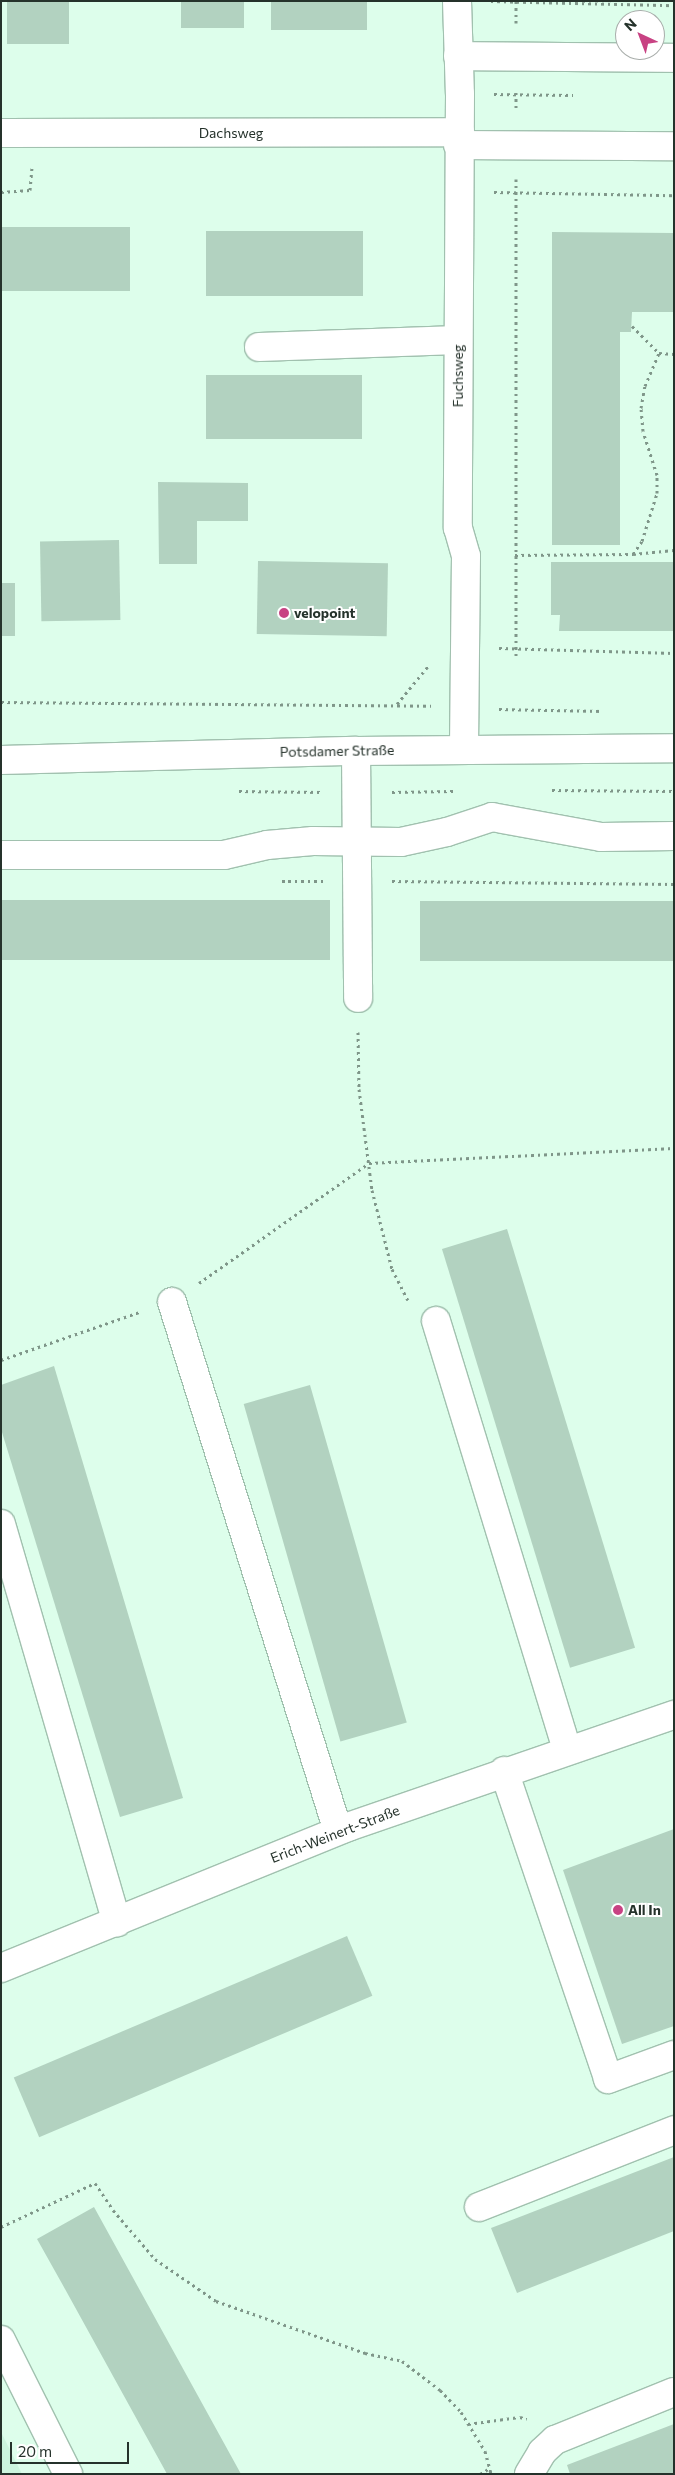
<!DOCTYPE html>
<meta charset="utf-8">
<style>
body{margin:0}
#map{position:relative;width:675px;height:2475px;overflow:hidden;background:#ddfeeb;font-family:Commissioner,sans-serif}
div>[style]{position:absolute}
.built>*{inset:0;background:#ccf5de}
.building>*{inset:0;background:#b2d2c0;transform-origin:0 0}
.path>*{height:3px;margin-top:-1.5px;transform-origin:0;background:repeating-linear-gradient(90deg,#7f9689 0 2.5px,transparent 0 6.5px)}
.roads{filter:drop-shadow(1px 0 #a1c1af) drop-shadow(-1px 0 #a1c1af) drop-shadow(0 1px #a1c1af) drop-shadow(0 -1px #a1c1af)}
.minor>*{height:28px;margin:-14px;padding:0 14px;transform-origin:14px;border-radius:14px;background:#fff}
.major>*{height:28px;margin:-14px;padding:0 14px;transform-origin:14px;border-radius:14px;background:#fff}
.dots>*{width:14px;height:14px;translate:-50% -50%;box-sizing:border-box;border:2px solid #fff;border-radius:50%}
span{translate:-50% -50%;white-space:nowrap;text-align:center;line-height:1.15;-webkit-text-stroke:4px #fff;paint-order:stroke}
.street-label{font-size:14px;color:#25322b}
.poi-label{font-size:14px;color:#25322b;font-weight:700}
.left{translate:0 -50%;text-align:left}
.frame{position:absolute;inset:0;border:2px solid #25322b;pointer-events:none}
.north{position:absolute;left:615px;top:10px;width:50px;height:50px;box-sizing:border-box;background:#fff;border:1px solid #a8adaa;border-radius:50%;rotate:317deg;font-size:14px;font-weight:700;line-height:20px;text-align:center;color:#25322b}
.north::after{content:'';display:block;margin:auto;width:18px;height:22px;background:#c84283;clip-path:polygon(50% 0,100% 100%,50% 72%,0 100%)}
.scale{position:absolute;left:10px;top:2442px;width:119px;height:22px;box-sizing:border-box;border:2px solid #25322b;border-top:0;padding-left:6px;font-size:15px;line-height:18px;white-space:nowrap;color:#25322b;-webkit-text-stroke:4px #fff;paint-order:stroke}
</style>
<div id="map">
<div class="built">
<div style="clip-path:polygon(1px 2432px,22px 2474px,1px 2474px)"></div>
</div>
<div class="building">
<div style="left:7px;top:1px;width:62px;height:43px"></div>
<div style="left:181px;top:1px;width:63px;height:27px"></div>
<div style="left:271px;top:1px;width:96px;height:29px"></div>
<div style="left:1px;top:227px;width:129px;height:64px"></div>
<div style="left:206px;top:231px;width:157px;height:65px"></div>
<div style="clip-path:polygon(552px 232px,674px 233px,674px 312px,632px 312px,631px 332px,620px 332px,620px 545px,552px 545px)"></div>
<div style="left:206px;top:375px;width:156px;height:64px"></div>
<div style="clip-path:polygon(158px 482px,248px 483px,248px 521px,197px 521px,197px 564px,159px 564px)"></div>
<div style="left:119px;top:540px;width:80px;height:79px;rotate:89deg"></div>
<div style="left:258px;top:561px;width:130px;height:73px;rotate:1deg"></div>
<div style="clip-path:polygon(551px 562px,674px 562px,674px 631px,559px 631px,560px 615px,551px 615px)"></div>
<div style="left:1px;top:583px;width:14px;height:53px"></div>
<div style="left:1px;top:900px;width:329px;height:60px"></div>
<div style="left:420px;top:901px;width:254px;height:60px"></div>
<div style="left:507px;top:1229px;width:438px;height:68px;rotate:73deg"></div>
<div style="clip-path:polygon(54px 1366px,183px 1798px,120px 1817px,1px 1429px,1px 1385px)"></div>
<div style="left:310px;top:1385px;width:351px;height:69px;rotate:74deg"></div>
<div style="clip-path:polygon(674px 1829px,674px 2026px,622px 2044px,563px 1870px)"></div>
<div style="left:347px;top:1936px;width:65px;height:362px;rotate:67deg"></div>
<div style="clip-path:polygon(674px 2157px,674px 2231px,517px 2293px,491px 2228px)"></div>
<div style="clip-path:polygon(94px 2207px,241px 2474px,167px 2474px,65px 2289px,37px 2239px)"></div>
<div style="clip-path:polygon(674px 2424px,674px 2474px,570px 2474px,567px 2465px)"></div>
</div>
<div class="path">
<div style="left:491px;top:1px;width:183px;rotate:1.3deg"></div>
<div style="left:516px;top:1px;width:22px;rotate:90deg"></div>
<div style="left:516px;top:92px;width:19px;rotate:90deg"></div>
<div style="left:494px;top:94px;width:79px;rotate:0.7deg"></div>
<div style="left:516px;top:179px;width:480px;rotate:90deg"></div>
<div style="left:1px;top:192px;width:29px;rotate:-4deg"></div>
<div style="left:30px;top:190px;width:22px;rotate:-85deg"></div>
<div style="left:494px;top:192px;width:180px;rotate:1deg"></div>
<div style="left:632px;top:326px;width:38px;rotate:45deg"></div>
<div style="left:633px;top:554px;width:16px;rotate:-55deg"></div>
<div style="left:642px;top:541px;width:50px;rotate:-72.6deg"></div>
<div style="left:657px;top:493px;width:18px;rotate:-90deg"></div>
<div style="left:657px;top:475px;width:46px;rotate:-107.7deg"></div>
<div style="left:643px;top:431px;width:23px;rotate:-95deg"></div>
<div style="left:641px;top:408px;width:22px;rotate:-80deg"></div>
<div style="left:645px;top:386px;width:36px;rotate:-67deg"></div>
<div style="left:659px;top:353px;width:15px;rotate:4deg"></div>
<div style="left:515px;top:555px;width:118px;rotate:-0.5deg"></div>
<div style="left:633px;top:554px;width:41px;rotate:-5.6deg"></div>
<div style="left:499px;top:648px;width:175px;rotate:1.6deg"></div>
<div style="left:1px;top:702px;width:430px;rotate:0.5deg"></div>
<div style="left:397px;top:704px;width:50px;rotate:-50.6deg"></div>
<div style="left:499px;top:709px;width:104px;rotate:1.1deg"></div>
<div style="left:552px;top:790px;width:122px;rotate:0.5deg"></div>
<div style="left:239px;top:791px;width:84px;rotate:0.7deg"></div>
<div style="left:392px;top:792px;width:61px;rotate:-0.9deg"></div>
<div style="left:282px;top:881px;width:41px"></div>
<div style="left:392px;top:881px;width:282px;rotate:0.6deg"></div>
<div style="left:358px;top:1032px;width:57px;rotate:89deg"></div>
<div style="left:359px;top:1089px;width:102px;rotate:82.7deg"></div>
<div style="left:372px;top:1190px;width:81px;rotate:75.8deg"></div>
<div style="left:392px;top:1269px;width:35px;rotate:63deg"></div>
<div style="left:199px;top:1283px;width:208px;rotate:-35.2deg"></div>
<div style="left:369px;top:1163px;width:305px;rotate:-2.8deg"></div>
<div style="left:1px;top:1360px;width:147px;rotate:-19.1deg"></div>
<div style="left:1px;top:2227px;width:104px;rotate:-25.1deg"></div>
<div style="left:95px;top:2183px;width:32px;rotate:56deg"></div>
<div style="left:113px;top:2210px;width:65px;rotate:49.4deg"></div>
<div style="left:155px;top:2259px;width:74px;rotate:34.5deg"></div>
<div style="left:216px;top:2301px;width:158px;rotate:19.2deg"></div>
<div style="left:365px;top:2353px;width:38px;rotate:12deg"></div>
<div style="left:402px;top:2361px;width:48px;rotate:37.3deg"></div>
<div style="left:440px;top:2390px;width:30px;rotate:46deg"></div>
<div style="left:461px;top:2412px;width:46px;rotate:58.4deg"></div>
<div style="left:485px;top:2451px;width:24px;rotate:75deg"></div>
<div style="left:468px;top:2424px;width:52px;rotate:-7.7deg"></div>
<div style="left:520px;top:2417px;width:7px;rotate:16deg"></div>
<div style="left:480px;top:2474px;width:12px;rotate:-31deg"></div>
</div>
<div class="roads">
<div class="minor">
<div style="left:457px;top:1px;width:93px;rotate:88.2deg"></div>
<div style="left:460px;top:94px;width:434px;rotate:90.3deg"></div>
<div style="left:458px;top:528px;width:29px;rotate:74deg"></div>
<div style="left:466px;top:556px;width:193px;rotate:90.6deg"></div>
<div style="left:458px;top:56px;width:216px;rotate:0.5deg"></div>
<div style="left:1px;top:133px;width:459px;rotate:-0.1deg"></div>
<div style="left:458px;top:145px;width:216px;rotate:0.3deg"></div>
<div style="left:259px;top:347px;width:199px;rotate:-2deg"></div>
<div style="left:356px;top:751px;width:247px;rotate:89.5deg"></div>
<div style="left:1px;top:855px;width:223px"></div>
<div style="left:224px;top:855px;width:44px;rotate:-13.1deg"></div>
<div style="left:267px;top:845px;width:46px;rotate:-5deg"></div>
<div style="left:313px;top:841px;width:88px;rotate:0.7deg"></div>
<div style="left:401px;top:842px;width:47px;rotate:-12.3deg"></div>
<div style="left:447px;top:832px;width:47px;rotate:-18.4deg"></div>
<div style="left:492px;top:817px;width:111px;rotate:10.4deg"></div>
<div style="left:601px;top:837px;width:73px;rotate:-0.8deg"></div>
<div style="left:172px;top:1302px;width:554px;rotate:72.58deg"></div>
<div style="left:436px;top:1321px;width:448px;rotate:73deg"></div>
<div style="left:1px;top:1524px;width:415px;rotate:73.8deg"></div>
<div style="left:504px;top:1771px;width:325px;rotate:71.3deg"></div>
<div style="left:608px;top:2079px;width:70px;rotate:-20deg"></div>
<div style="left:1px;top:1968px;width:375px;rotate:-22.1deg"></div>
<div style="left:348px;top:1827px;width:345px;rotate:-19deg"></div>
<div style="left:479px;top:2207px;width:210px;rotate:-21.5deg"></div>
<div style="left:1px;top:2340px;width:150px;rotate:63.4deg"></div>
<div style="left:529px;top:2474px;width:26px;rotate:-59deg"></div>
<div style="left:542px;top:2452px;width:18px;rotate:-43deg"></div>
<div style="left:555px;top:2440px;width:128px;rotate:-22deg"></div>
</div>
<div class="major">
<div style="left:1px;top:760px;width:355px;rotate:-1.5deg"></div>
<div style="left:356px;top:751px;width:318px;rotate:-0.5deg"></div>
</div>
</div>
<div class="dots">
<div style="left:284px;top:613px;background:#c84283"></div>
<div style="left:618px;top:1910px;background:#c84283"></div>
</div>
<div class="street-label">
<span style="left:231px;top:133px">Dachsweg</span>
<span style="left:458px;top:376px;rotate:-90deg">Fuchsweg</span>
<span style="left:337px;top:751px;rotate:-1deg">Potsdamer Straße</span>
<span style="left:335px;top:1834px;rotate:-21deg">Erich-Weinert-Straße</span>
</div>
<div class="poi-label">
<span class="left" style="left:294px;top:613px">velopoint</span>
<span class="left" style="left:628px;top:1910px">All In</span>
</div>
<div class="frame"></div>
<div class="north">N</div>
<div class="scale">20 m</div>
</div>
